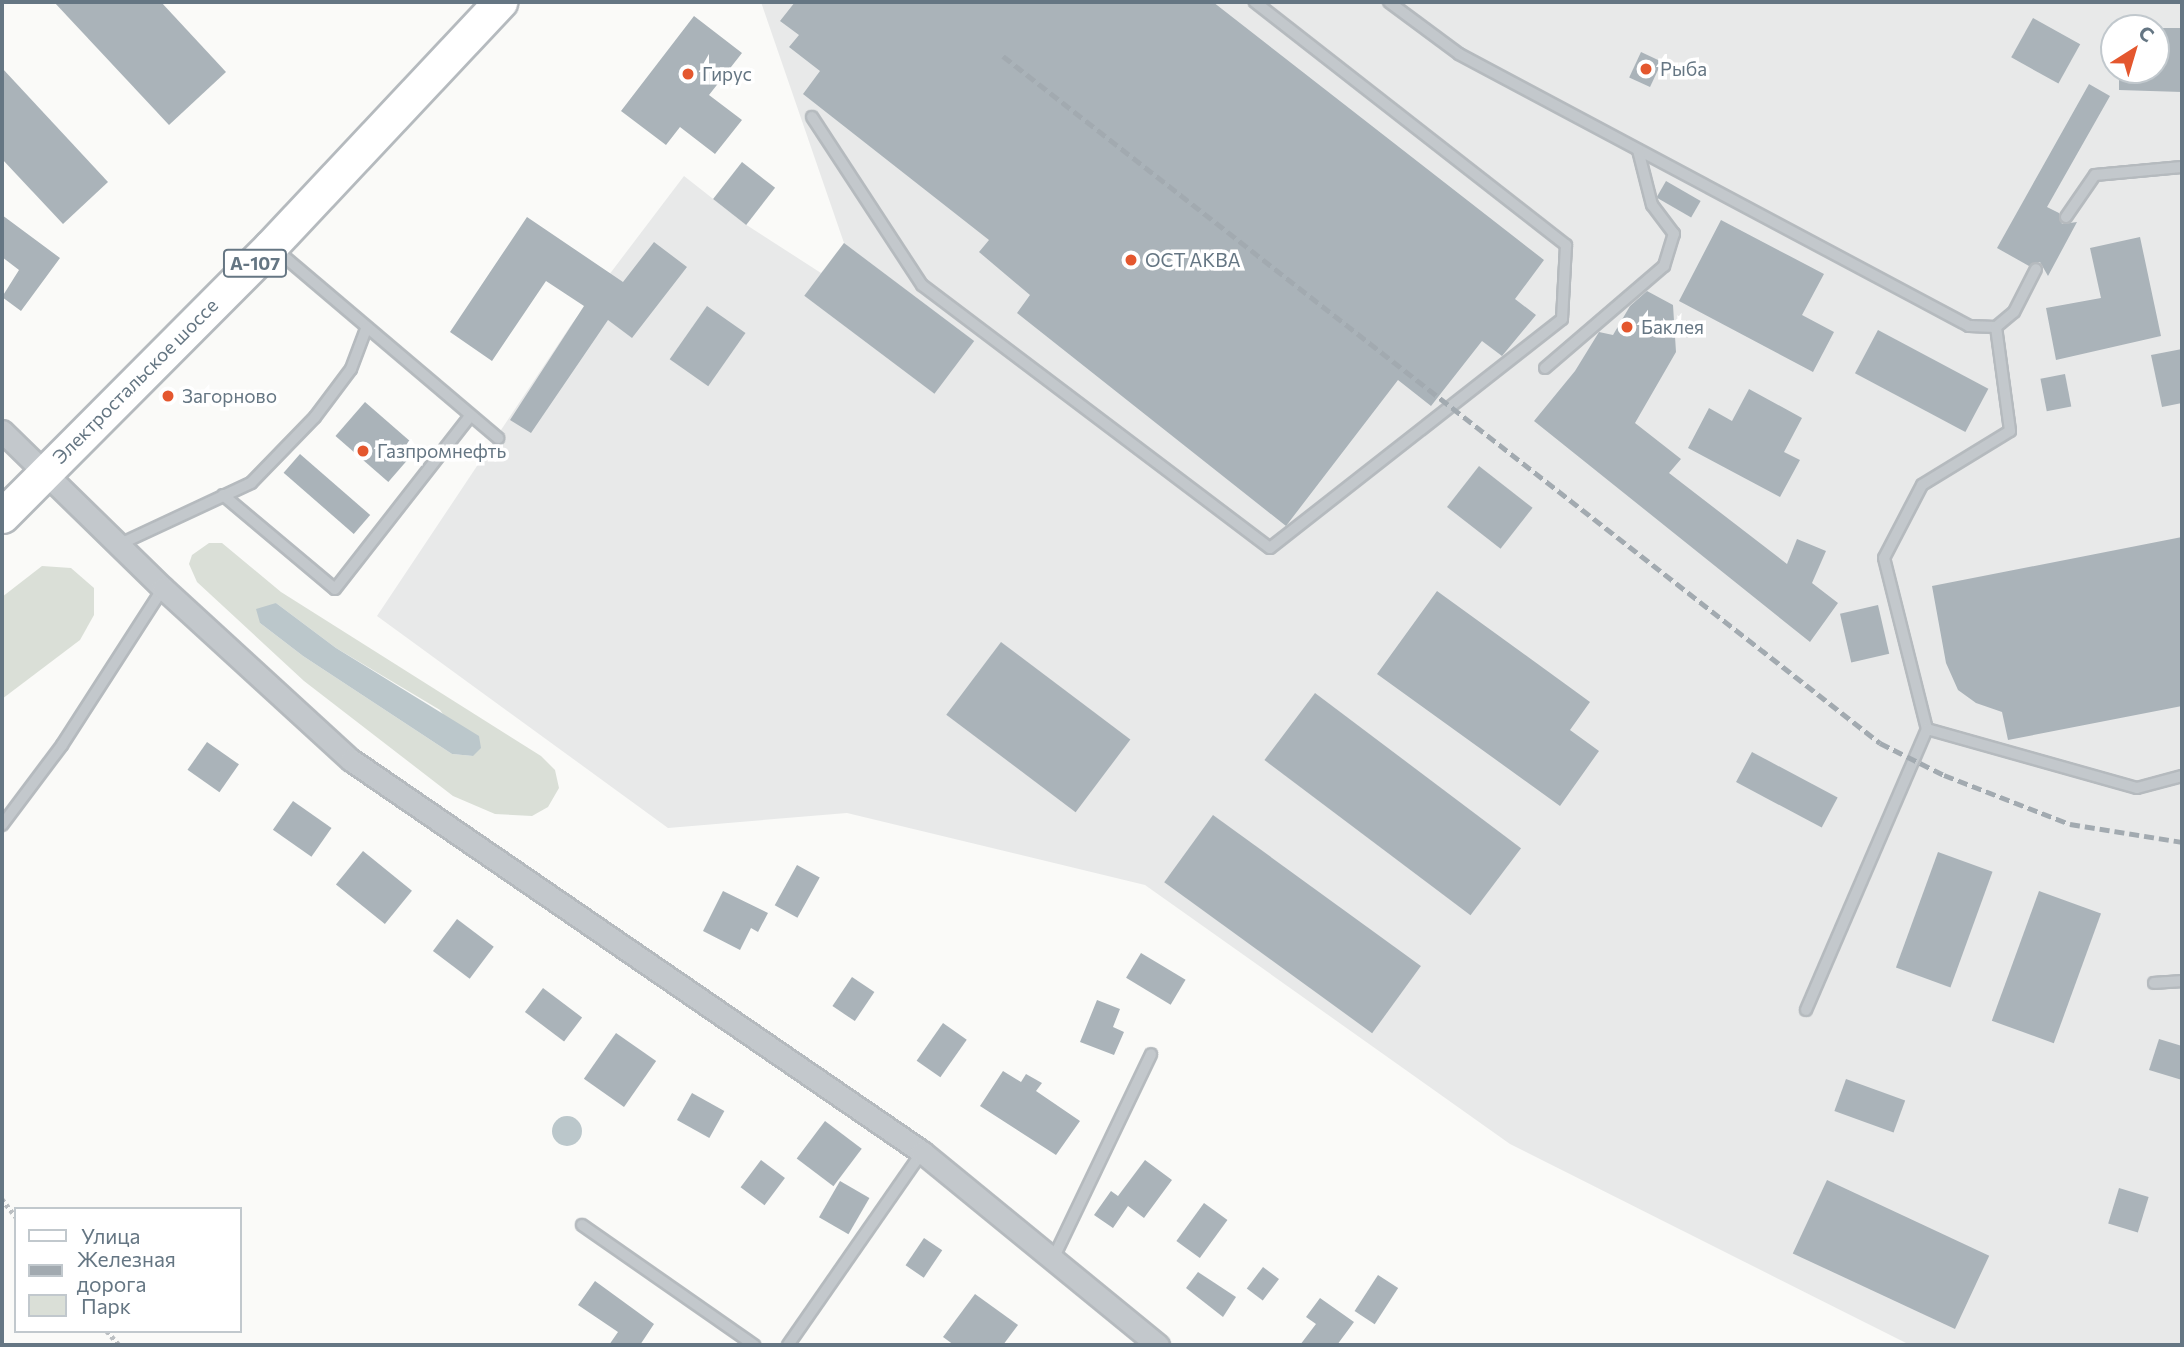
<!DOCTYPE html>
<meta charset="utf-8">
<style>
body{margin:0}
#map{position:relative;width:2184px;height:1347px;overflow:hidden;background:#fafaf8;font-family:Commissioner,sans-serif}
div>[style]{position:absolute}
.built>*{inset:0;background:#e8e9e9}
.green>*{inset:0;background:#dadfd7}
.water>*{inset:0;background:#bbc7cb}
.round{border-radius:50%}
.building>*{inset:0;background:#aab3b9;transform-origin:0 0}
.path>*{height:4.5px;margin-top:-2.25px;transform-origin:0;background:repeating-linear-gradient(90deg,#bbbfc2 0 3.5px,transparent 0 7px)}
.roads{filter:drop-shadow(2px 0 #b5babe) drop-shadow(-2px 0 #b5babe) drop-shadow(0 2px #b5babe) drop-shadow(0 -2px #b5babe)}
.lane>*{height:10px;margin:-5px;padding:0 5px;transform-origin:5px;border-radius:5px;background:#c3c8cc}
.street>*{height:21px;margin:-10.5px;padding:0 10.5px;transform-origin:10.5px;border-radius:10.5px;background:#c3c8cc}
.primary>*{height:33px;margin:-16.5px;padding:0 16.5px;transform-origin:16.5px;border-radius:16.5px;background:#fff}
.rail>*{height:5px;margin-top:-2.5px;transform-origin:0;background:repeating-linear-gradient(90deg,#a2aab0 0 10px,transparent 0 15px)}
.dots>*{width:19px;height:19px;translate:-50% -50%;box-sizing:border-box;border:4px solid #fff;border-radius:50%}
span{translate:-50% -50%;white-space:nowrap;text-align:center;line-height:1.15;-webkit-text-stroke:7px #fff;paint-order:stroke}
.shield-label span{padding:2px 5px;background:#fff;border:2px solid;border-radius:5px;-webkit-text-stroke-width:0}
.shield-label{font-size:18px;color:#657683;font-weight:700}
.poi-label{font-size:19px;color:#657683}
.left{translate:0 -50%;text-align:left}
.street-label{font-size:19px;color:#657683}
.frame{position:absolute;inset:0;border:4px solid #657683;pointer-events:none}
.legend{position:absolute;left:14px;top:1207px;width:228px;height:126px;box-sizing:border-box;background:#fff;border:2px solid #c1c8cd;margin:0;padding:9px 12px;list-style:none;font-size:21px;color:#657683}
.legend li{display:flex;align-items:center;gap:14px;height:35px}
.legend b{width:35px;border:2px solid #c1c8cd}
.north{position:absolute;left:2100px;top:14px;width:70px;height:70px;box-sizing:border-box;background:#fff;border:2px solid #c1c8cd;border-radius:50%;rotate:37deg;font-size:19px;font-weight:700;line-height:28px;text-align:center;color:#657683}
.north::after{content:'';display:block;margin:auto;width:24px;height:32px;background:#e4572e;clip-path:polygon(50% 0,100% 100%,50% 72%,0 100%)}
</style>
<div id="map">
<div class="built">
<div style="clip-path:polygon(evenodd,761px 2px,2182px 2px,2182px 1345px,1910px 1345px,1510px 1144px,1145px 885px,847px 813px,668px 828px,377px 616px,571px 325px,684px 176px,745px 224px,821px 273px,844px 243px,761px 2px,2114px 28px,2156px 28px,2156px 70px,2114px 70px,2114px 28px)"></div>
</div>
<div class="green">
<div style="clip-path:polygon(evenodd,209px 543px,222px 543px,281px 592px,541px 756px,555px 770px,559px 788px,548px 807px,532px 816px,495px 814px,453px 796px,304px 681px,197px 582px,189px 564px,192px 555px,209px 543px,276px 603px,336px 648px,440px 710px,473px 756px,452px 754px,303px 656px,260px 623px,276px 603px)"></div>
<div style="clip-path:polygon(42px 566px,71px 568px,94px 588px,94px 615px,80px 640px,2px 699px,2px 597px)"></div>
</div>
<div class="water">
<div style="clip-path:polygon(276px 603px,336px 648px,479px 736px,481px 748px,473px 756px,452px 754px,303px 656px,260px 623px,256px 609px)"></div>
<div class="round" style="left:552px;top:1116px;width:30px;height:30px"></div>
</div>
<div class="building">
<div style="clip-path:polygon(54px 2px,161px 2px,226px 72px,169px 125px)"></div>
<div style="clip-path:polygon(795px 2px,1213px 2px,1544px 260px,1515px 299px,1536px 315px,1502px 356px,1482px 341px,1431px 406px,1398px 380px,1286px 526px,1017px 313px,1030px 295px,979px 252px,989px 240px,803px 94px,820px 71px,789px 47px,799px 35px,780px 21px)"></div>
<div style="clip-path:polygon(694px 16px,742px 53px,709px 95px,742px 120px,715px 154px,680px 127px,666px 145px,621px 111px)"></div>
<div style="left:2033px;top:18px;width:54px;height:45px;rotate:29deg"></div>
<div style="clip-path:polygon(2156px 28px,2182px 28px,2182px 92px,2119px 90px,2119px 70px,2156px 70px)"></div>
<div style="left:1641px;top:52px;width:23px;height:28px;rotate:25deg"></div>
<div style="clip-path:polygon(2px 68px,108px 182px,63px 224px,2px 159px)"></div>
<div style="clip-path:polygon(2089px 84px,2110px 96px,2047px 207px,2059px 213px,2062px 224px,2077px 222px,2048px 276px,2040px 262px,2029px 266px,1997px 248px)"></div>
<div style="left:742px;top:162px;width:42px;height:47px;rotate:38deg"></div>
<div style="left:1666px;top:181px;width:40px;height:19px;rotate:30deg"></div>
<div style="clip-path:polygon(2px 215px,60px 258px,21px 311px,2px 297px,19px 270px,2px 257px)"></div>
<div style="clip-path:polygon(527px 217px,623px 282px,654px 242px,687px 267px,632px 338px,608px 320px,531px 433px,510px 420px,584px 306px,546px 281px,492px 361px,450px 332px)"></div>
<div style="clip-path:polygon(1721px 220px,1824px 274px,1802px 315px,1834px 332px,1813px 372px,1679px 301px)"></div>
<div style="clip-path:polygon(2140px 237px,2161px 336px,2056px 360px,2046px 308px,2101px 298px,2090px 248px)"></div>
<div style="left:844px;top:243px;width:163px;height:66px;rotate:37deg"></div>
<div style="clip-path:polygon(1647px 291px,1673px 305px,1676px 352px,1635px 423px,1681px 459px,1669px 473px,1787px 564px,1797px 539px,1826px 551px,1812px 583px,1838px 603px,1810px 642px,1534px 421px,1575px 371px,1599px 332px,1613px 335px,1630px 306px)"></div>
<div style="left:707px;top:306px;width:47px;height:65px;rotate:35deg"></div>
<div style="left:1878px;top:330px;width:125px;height:49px;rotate:28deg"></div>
<div style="clip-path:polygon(2182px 349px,2182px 403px,2162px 407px,2151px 355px)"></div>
<div style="left:2065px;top:374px;width:33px;height:25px;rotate:79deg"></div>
<div style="clip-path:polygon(1749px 389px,1802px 418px,1784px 452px,1800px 460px,1780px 497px,1688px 448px,1709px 408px,1732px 421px)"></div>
<div style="left:365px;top:402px;width:70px;height:45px;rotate:41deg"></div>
<div style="left:300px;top:454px;width:93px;height:25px;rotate:41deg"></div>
<div style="left:1479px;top:466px;width:68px;height:52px;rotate:38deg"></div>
<div style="clip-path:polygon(2182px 537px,2182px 706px,2008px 740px,2002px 712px,1976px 703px,1958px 690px,1946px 663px,1932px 586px)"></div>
<div style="clip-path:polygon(1437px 591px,1590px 702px,1570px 730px,1599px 751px,1560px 806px,1377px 674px)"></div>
<div style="left:1878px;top:605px;width:50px;height:39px;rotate:77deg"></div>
<div style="left:1001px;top:642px;width:162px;height:91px;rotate:37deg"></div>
<div style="left:1315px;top:693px;width:258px;height:84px;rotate:37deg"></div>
<div style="left:207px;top:742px;width:39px;height:34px;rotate:35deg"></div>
<div style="left:1752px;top:752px;width:97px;height:34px;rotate:28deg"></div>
<div style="left:293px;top:801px;width:47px;height:35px;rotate:35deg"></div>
<div style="left:1213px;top:815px;width:257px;height:83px;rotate:36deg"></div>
<div style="left:363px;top:851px;width:63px;height:43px;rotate:39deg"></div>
<div style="left:1938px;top:852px;width:58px;height:123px;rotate:20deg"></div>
<div style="left:797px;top:865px;width:26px;height:46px;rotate:29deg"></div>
<div style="clip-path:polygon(723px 891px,768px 913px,758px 932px,751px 928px,740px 950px,703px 931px)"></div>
<div style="left:2039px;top:891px;width:66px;height:138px;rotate:20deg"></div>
<div style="left:457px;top:919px;width:46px;height:40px;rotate:37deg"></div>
<div style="left:1141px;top:953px;width:52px;height:29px;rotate:31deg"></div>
<div style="left:852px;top:977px;width:27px;height:35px;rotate:34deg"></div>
<div style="left:543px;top:988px;width:49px;height:30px;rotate:37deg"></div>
<div style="clip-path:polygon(1097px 1000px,1120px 1009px,1113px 1027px,1124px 1032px,1114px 1055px,1080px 1042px)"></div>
<div style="left:943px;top:1023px;width:29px;height:46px;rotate:35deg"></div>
<div style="left:616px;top:1033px;width:49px;height:56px;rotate:35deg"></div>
<div style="clip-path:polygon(2159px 1039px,2182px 1046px,2182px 1080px,2149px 1070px)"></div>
<div style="clip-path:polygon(1003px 1071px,1021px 1082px,1026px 1074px,1042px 1083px,1036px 1091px,1080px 1121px,1056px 1155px,980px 1106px)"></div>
<div style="left:1846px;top:1079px;width:63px;height:34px;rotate:20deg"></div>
<div style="left:692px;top:1093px;width:37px;height:31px;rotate:29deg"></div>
<div style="left:825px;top:1121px;width:46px;height:47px;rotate:37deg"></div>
<div style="left:761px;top:1160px;width:30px;height:34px;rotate:37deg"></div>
<div style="clip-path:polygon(1145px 1160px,1172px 1180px,1144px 1218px,1128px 1206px,1113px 1228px,1094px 1215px,1111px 1191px,1118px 1196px)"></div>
<div style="left:1827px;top:1180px;width:179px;height:81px;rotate:25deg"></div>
<div style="left:840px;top:1181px;width:34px;height:42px;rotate:30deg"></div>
<div style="left:2119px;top:1188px;width:31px;height:37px;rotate:17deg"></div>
<div style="left:1204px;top:1203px;width:29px;height:47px;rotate:36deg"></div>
<div style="left:924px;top:1238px;width:22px;height:33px;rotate:34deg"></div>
<div style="left:1263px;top:1267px;width:20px;height:27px;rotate:37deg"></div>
<div style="clip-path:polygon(1198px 1272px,1236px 1297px,1223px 1317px,1186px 1288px)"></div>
<div style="left:1378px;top:1275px;width:24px;height:43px;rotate:33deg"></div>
<div style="clip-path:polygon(595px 1281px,654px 1324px,640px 1345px,609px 1345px,618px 1332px,578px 1305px)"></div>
<div style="clip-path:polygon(975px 1294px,1018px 1325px,1003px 1345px,954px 1345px,943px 1337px)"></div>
<div style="clip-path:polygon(1320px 1298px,1354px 1322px,1337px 1345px,1300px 1345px,1316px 1324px,1306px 1317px)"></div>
</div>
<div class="path">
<div style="left:2px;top:1199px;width:23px;rotate:52deg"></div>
<div style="left:107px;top:1331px;width:18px;rotate:49deg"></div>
</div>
<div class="roads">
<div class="lane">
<div style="left:1389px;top:2px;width:87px;rotate:36.6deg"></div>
<div style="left:1459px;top:54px;width:578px;rotate:28.07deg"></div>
<div style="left:1969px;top:326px;width:27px;rotate:2deg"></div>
<div style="left:1996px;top:327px;width:23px;rotate:-40deg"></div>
<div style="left:2014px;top:312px;width:48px;rotate:-62.9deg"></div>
<div style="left:812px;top:117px;width:201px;rotate:56.8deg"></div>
<div style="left:922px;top:285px;width:436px;rotate:37.1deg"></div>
<div style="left:1270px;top:548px;width:371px;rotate:-38.1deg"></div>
<div style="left:1562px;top:319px;width:74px;rotate:-86.9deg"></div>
<div style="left:1566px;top:245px;width:395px;rotate:-142deg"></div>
<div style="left:2066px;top:217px;width:51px;rotate:-55.4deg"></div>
<div style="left:2095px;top:175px;width:87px;rotate:-5.3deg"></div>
<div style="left:274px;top:248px;width:294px;rotate:40.3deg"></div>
<div style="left:1996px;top:327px;width:105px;rotate:82.3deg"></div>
<div style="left:2010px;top:431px;width:103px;rotate:148.5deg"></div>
<div style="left:1922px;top:485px;width:82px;rotate:117.5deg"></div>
<div style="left:1884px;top:558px;width:176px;rotate:75.9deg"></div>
<div style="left:1927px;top:729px;width:218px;rotate:15.7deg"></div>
<div style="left:2137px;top:788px;width:47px;rotate:-14.9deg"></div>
<div style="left:1545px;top:368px;width:157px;rotate:-40.6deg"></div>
<div style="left:1664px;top:266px;width:34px;rotate:-73deg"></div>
<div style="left:1674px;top:234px;width:36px;rotate:-127deg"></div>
<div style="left:1652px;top:205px;width:57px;rotate:-104.3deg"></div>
<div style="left:223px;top:495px;width:146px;rotate:40deg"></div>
<div style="left:335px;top:589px;width:219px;rotate:-52deg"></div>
<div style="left:118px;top:545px;width:147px;rotate:-25deg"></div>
<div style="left:251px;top:483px;width:92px;rotate:-45.9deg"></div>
<div style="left:315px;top:417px;width:60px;rotate:-53.1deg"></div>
<div style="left:351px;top:369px;width:43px;rotate:-69.4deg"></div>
<div style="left:2px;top:825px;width:100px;rotate:-53.1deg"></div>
<div style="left:62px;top:745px;width:187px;rotate:-57.2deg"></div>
<div style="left:2154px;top:983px;width:28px;rotate:-4deg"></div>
<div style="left:1806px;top:1010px;width:306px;rotate:-66.7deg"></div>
<div style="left:582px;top:1225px;width:210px;rotate:34.9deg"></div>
<div style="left:1053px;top:1259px;width:227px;rotate:-64.4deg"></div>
<div style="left:788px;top:1345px;width:235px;rotate:-55.2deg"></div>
</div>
<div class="street">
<div style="left:2px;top:431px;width:225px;rotate:44.3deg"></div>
<div style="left:163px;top:588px;width:255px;rotate:42.5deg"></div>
<div style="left:351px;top:760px;width:693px;rotate:34.47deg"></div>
<div style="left:922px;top:1152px;width:305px;rotate:39.3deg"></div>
</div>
<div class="primary">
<div style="left:2px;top:516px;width:381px;rotate:-45.1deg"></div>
<div style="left:271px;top:246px;width:335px;rotate:-46.8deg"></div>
</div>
</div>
<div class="rail">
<div style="left:1003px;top:56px;width:1114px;rotate:38.07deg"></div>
<div style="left:1880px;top:743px;width:72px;rotate:26.6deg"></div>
<div style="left:1944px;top:775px;width:135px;rotate:21.3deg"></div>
<div style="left:2070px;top:824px;width:113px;rotate:9.1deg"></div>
</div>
<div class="dots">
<div style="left:1646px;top:69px;background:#e4572e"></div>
<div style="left:688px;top:74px;background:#e4572e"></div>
<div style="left:1131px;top:260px;background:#e4572e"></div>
<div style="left:1627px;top:327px;background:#e4572e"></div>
<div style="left:168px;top:396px;background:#e4572e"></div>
<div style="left:363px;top:451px;background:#e4572e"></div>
</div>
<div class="shield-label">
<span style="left:255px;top:263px">А-107</span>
</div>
<div class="poi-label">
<span class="left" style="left:1660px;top:69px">Рыба</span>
<span class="left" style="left:702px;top:74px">Гирус</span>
<span class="left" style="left:1145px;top:260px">ОСТ АКВА</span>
<span class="left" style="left:1641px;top:327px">Баклея</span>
<span class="left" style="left:182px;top:396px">Загорново</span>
<span class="left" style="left:377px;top:451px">Газпромнефть</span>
</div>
<div class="street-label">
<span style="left:135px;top:381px;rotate:-45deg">Электростальское шоссе</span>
</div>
<div class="frame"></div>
<ul class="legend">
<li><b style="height:9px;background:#fff"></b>Улица</li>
<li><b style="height:9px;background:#a2aab0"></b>Железная дорога</li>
<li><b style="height:19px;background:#dadfd7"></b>Парк</li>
</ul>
<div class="north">С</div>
</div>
